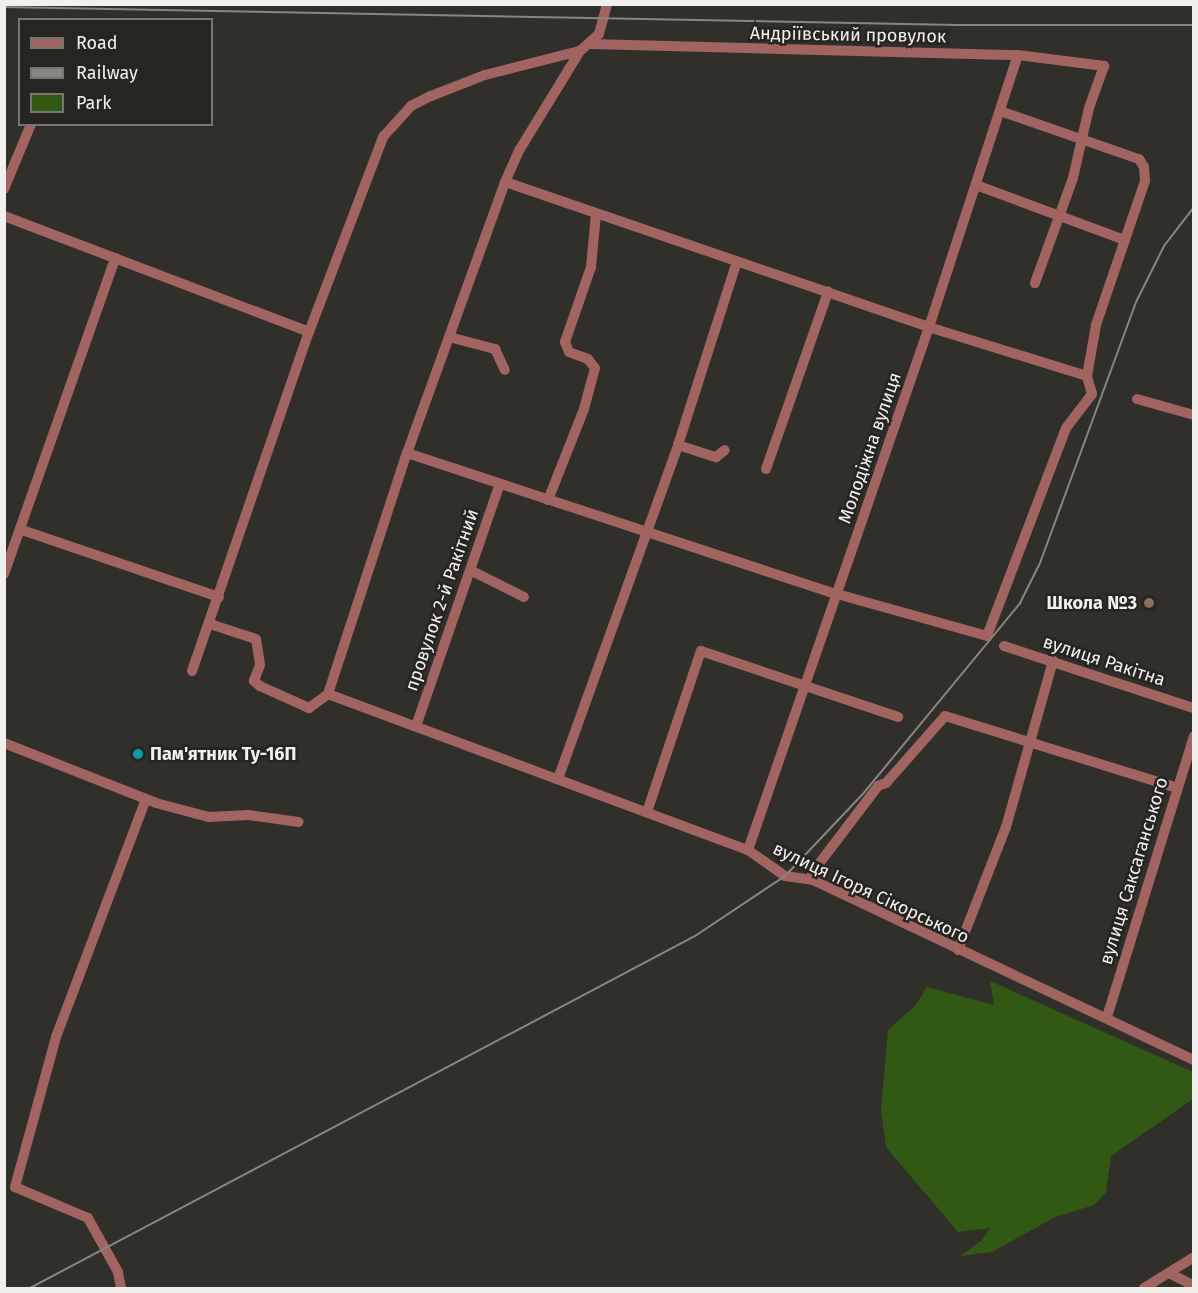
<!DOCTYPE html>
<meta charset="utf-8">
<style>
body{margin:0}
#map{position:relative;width:1198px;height:1293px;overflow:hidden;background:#302f2a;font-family:"Fira Sans",sans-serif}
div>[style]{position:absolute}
.green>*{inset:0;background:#315914}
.minor>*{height:10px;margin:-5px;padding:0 5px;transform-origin:5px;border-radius:5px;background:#a26460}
.rail>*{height:2px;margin:-1px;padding:0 1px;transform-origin:1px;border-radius:1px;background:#878682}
.dots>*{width:16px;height:16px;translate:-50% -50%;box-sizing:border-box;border:3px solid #262521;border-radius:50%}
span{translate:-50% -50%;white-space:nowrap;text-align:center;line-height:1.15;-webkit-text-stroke:5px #262521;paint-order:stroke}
.street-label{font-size:18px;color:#f1f0ed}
.poi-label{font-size:18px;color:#f1f0ed;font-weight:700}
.right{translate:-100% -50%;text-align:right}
.left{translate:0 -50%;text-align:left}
.frame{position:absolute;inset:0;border:6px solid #f1f0ed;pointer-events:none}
.legend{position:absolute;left:18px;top:18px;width:195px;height:108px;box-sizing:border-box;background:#262521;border:2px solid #777673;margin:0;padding:8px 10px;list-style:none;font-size:18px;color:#f1f0ed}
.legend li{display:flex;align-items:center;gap:12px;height:30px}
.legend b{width:30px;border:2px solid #777673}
</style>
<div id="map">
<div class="green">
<div style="clip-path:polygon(990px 981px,1193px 1072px,1193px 1099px,1111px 1156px,1106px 1192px,1094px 1205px,1055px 1217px,992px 1252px,960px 1256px,982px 1240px,990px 1228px,958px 1232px,886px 1147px,881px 1110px,888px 1030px,915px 1006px,927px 987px,994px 1005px)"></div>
</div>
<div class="minor">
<div style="left:591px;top:44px;width:427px;rotate:1.5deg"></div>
<div style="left:1018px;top:55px;width:87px;rotate:7.3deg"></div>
<div style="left:1104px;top:66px;width:45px;rotate:109.7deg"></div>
<div style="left:1089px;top:108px;width:72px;rotate:102.9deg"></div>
<div style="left:1073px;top:178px;width:112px;rotate:109.9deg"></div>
<div style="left:1000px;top:111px;width:147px;rotate:19.1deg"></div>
<div style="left:1139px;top:159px;width:9px;rotate:58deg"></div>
<div style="left:1144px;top:167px;width:14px;rotate:86deg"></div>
<div style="left:1145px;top:181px;width:152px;rotate:108.8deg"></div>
<div style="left:1096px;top:325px;width:52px;rotate:100deg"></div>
<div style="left:976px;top:185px;width:159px;rotate:20.3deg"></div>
<div style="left:4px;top:189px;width:70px;rotate:-67.4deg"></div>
<div style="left:4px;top:216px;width:326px;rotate:20.8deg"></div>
<div style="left:449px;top:337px;width:48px;rotate:14.6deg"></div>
<div style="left:495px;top:349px;width:23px;rotate:65deg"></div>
<div style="left:1137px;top:399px;width:59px;rotate:15.7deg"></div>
<div style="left:678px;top:445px;width:40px;rotate:18deg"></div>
<div style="left:716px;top:457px;width:11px;rotate:-38deg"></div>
<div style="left:407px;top:453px;width:453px;rotate:18.2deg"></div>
<div style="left:837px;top:594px;width:156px;rotate:15.6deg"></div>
<div style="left:987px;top:636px;width:222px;rotate:-69.2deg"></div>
<div style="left:1066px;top:428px;width:43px;rotate:-52.6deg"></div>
<div style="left:1092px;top:394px;width:19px;rotate:-106deg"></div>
<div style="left:1087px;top:376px;width:165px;rotate:-162.8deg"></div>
<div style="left:929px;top:327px;width:448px;rotate:-161.1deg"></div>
<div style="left:766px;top:469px;width:188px;rotate:-70.7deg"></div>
<div style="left:548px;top:500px;width:98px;rotate:-68.4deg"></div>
<div style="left:584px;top:409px;width:42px;rotate:-75deg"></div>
<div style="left:595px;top:368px;width:11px;rotate:-128deg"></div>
<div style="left:588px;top:359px;width:20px;rotate:-160deg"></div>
<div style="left:569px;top:352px;width:11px;rotate:-112deg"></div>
<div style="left:565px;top:342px;width:79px;rotate:-70.9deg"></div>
<div style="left:591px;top:267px;width:53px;rotate:-84.6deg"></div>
<div style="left:22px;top:530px;width:208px;rotate:18.8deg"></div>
<div style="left:472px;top:571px;width:58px;rotate:26.6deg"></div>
<div style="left:4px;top:574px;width:335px;rotate:-70.6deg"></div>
<div style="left:210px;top:624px;width:48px;rotate:18.1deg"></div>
<div style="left:256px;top:639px;width:26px;rotate:81deg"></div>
<div style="left:260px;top:665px;width:17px;rotate:111deg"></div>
<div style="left:254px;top:681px;width:8px;rotate:40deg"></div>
<div style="left:260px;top:686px;width:54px;rotate:24.2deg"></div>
<div style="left:309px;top:708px;width:24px;rotate:-36deg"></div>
<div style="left:328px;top:694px;width:254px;rotate:-71.9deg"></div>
<div style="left:407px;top:453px;width:288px;rotate:-70.1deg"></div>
<div style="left:505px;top:182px;width:36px;rotate:-66deg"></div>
<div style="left:520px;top:149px;width:115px;rotate:-58.5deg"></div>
<div style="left:1004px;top:646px;width:200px;rotate:18.1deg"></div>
<div style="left:192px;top:671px;width:359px;rotate:-71deg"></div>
<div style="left:309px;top:332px;width:209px;rotate:-69.2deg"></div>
<div style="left:383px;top:137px;width:42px;rotate:-47.9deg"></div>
<div style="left:411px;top:106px;width:22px;rotate:-27deg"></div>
<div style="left:431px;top:96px;width:58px;rotate:-21.3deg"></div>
<div style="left:485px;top:75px;width:98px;rotate:-14.2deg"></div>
<div style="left:580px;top:51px;width:25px;rotate:-42deg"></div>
<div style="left:599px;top:34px;width:31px;rotate:-75deg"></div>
<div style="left:328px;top:694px;width:448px;rotate:20.4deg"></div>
<div style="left:748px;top:850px;width:45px;rotate:35.1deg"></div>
<div style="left:785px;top:876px;width:28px;rotate:8deg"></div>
<div style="left:813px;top:880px;width:421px;rotate:25.3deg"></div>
<div style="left:416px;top:726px;width:256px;rotate:-70.9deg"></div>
<div style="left:4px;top:743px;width:163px;rotate:21.5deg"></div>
<div style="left:156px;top:803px;width:55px;rotate:14.8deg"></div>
<div style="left:209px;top:817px;width:39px;rotate:-3deg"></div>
<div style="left:248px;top:815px;width:51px;rotate:7.8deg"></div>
<div style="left:558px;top:779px;width:355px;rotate:-70.2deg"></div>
<div style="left:678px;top:445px;width:193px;rotate:-72.2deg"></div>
<div style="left:647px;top:812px;width:170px;rotate:-71.5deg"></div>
<div style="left:701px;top:651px;width:208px;rotate:18.5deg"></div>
<div style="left:748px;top:850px;width:553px;rotate:-70.91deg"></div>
<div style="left:929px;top:327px;width:286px;rotate:-71.9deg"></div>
<div style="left:813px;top:880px;width:7px;rotate:-98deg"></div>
<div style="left:812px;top:873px;width:109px;rotate:-52.8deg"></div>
<div style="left:878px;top:786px;width:9px;rotate:-21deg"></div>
<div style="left:886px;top:783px;width:89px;rotate:-48.6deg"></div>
<div style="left:945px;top:716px;width:243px;rotate:17.2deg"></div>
<div style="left:958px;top:950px;width:132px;rotate:-68.7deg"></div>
<div style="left:1006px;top:827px;width:173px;rotate:-74.2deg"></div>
<div style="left:1107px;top:1017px;width:294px;rotate:-72.8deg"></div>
<div style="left:1169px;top:1273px;width:28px;rotate:27deg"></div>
<div style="left:121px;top:1288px;width:16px;rotate:-101deg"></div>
<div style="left:118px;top:1272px;width:62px;rotate:-119.1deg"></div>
<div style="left:88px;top:1218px;width:79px;rotate:-157deg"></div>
<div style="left:15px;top:1187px;width:156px;rotate:-74.7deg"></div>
<div style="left:56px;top:1037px;width:254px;rotate:-69.3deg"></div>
<div style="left:1144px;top:1288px;width:59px;rotate:-31.8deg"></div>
</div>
<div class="rail">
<div style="left:4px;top:7px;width:954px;rotate:1.08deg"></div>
<div style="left:958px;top:25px;width:236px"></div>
<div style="left:30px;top:1288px;width:752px;rotate:-27.89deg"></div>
<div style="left:695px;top:936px;width:108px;rotate:-33.7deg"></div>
<div style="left:785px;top:876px;width:112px;rotate:-46.5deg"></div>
<div style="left:862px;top:795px;width:249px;rotate:-50.5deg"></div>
<div style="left:1020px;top:603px;width:45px;rotate:-63.4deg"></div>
<div style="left:1040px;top:563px;width:280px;rotate:-69.8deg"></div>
<div style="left:1137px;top:300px;width:60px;rotate:-63.4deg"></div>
<div style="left:1164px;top:246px;width:49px;rotate:-52.4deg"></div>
</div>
<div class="dots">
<div style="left:1149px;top:603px;background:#8d6e63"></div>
<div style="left:138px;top:754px;background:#0f9aa8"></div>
</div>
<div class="street-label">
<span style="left:848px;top:35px;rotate:1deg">Андріївський провулок</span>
<span style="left:870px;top:448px;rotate:-71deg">Молодіжна вулиця</span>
<span style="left:442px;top:600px;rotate:-71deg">провулок 2-й Ракітний</span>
<span style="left:1104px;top:661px;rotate:18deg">вулиця Ракітна</span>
<span style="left:1134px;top:871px;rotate:-73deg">вулиця Саксаганського</span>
<span style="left:871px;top:893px;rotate:25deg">вулиця Ігоря Сікорського</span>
</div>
<div class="poi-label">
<span class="right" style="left:1137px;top:603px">Школа №3</span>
<span class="left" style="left:150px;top:754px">Пам'ятник Ту-16П</span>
</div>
<div class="frame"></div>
<ul class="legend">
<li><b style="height:8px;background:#a26460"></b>Road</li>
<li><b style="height:8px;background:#878682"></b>Railway</li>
<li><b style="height:16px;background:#315914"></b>Park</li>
</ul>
</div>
